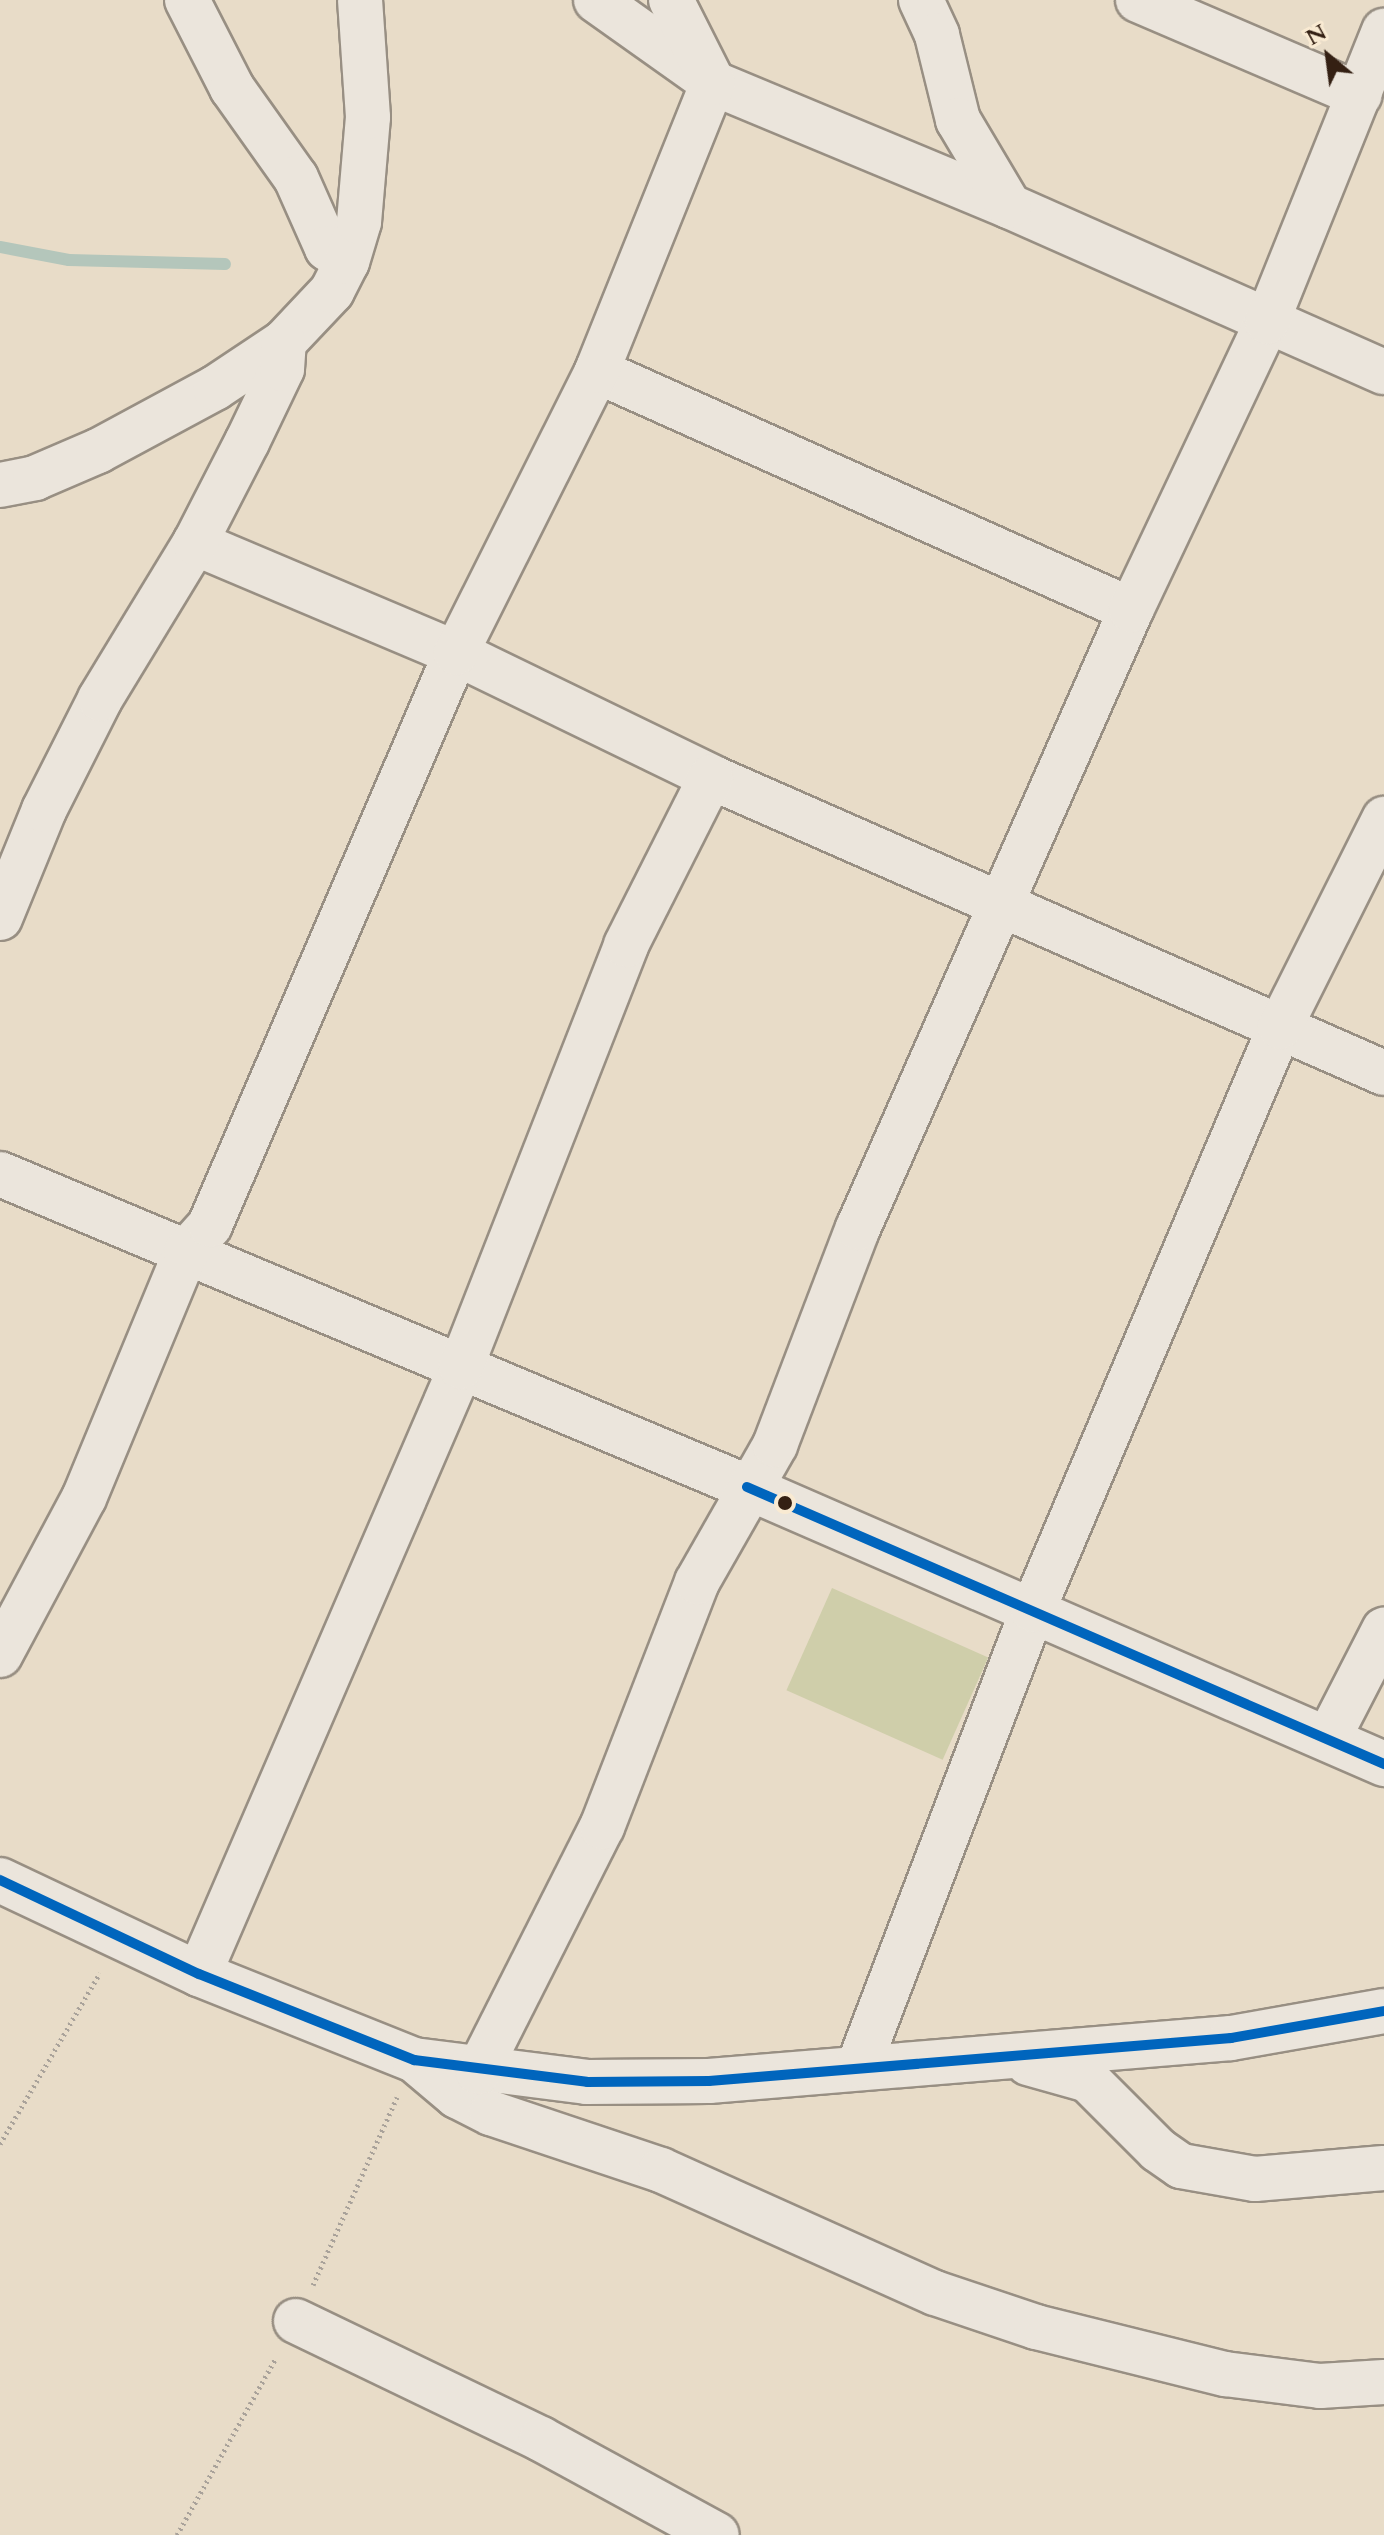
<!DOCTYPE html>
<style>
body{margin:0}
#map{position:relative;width:1384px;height:2535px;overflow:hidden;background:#e8dcc8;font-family:Cardo,serif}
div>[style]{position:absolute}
.green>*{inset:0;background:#cfceaa;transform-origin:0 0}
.stream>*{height:12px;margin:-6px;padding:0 6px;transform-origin:6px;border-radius:6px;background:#b4c6bb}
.path>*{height:5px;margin-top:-2.5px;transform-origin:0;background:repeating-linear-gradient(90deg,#a9a29a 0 2px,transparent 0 6px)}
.roads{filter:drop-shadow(2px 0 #988f83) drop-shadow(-2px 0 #988f83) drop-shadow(0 2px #988f83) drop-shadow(0 -2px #988f83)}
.minor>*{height:44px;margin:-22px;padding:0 22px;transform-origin:22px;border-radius:22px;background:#ebe5dc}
.bus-1>*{height:10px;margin:-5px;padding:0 5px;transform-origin:5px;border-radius:5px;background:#0065bd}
.dots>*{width:22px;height:22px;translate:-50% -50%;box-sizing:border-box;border:4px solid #f9ead2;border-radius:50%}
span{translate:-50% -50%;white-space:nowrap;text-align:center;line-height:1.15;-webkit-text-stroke:6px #f9ead2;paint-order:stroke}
.north{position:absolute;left:1288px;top:16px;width:80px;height:80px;-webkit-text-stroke:6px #f9ead2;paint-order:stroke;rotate:331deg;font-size:22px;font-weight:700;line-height:32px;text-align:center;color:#342013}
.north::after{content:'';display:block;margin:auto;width:28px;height:36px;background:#342013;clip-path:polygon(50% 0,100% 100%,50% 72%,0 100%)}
</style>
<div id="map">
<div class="green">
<div style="left:832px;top:1588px;width:171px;height:112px;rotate:24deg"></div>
</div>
<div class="stream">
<div style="left:0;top:247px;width:70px;rotate:10.7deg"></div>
<div style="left:69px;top:260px;width:156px;rotate:1.5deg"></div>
</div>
<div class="path">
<div style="left:0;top:2144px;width:198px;rotate:-59.7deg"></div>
<div style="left:313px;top:2285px;width:206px;rotate:-65.9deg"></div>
<div style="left:177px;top:2535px;width:203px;rotate:-60.8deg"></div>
</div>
<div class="roads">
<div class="minor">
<div style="left:187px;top:0;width:99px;rotate:62.9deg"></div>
<div style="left:232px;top:88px;width:110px;rotate:54.6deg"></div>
<div style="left:296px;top:178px;width:77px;rotate:66.1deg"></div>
<div style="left:327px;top:248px;width:24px;rotate:35deg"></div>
<div style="left:596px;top:0;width:143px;rotate:35.4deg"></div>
<div style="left:713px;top:83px;width:321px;rotate:22.6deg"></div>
<div style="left:1009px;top:206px;width:410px;rotate:23.9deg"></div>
<div style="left:921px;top:0;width:38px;rotate:65deg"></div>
<div style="left:937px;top:35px;width:88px;rotate:76.1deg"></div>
<div style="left:958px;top:120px;width:100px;rotate:59.3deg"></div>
<div style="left:1138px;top:0;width:241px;rotate:23.2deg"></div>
<div style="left:597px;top:371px;width:585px;rotate:24.11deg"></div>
<div style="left:0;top:485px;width:36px;rotate:-11deg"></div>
<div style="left:35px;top:478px;width:69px;rotate:-23.2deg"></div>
<div style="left:98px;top:451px;width:133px;rotate:-28.3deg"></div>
<div style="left:215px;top:388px;width:83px;rotate:-33.7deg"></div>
<div style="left:284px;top:342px;width:70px;rotate:-46.7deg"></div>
<div style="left:332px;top:291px;width:33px;rotate:-63deg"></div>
<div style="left:347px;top:262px;width:42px;rotate:-73.3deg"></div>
<div style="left:359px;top:222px;width:105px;rotate:-85.1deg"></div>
<div style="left:368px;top:117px;width:117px;rotate:-93.9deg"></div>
<div style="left:195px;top:543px;width:283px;rotate:22.9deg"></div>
<div style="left:456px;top:653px;width:284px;rotate:25.9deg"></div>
<div style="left:711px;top:777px;width:735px;rotate:23.74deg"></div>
<div style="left:0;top:918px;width:117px;rotate:-67.8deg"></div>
<div style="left:44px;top:810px;width:124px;rotate:-63.2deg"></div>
<div style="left:100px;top:699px;width:183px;rotate:-58.7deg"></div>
<div style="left:195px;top:543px;width:114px;rotate:-62.8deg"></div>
<div style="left:247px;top:442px;width:81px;rotate:-64.4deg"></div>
<div style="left:282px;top:369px;width:27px;rotate:-86deg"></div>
<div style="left:0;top:1174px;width:810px;rotate:22.73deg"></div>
<div style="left:747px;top:1487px;width:695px;rotate:23.5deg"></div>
<div style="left:0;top:1655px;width:178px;rotate:-61.9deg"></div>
<div style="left:84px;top:1498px;width:266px;rotate:-67.5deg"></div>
<div style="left:186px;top:1252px;width:36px;rotate:-48deg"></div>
<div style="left:210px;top:1225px;width:623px;rotate:-66.73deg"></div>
<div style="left:456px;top:653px;width:315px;rotate:-63.4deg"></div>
<div style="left:597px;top:371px;width:310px;rotate:-68.1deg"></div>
<div style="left:713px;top:83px;width:93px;rotate:-116.8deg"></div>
<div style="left:1328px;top:1739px;width:123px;rotate:-62.8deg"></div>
<div style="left:0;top:1880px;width:220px;rotate:25.3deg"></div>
<div style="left:199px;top:1974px;width:232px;rotate:21.8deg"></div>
<div style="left:414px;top:2060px;width:174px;rotate:7.2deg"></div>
<div style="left:587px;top:2082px;width:122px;rotate:-0.5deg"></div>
<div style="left:709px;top:2081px;width:524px;rotate:-4.71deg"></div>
<div style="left:1231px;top:2038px;width:155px;rotate:-10deg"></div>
<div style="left:199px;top:1974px;width:661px;rotate:-66.65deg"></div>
<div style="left:461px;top:1367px;width:453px;rotate:-68.6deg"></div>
<div style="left:626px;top:945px;width:188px;rotate:-63.2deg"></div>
<div style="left:1028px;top:2063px;width:62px;rotate:15.8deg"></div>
<div style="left:1088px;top:2080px;width:99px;rotate:45deg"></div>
<div style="left:1158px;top:2150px;width:28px;rotate:35deg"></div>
<div style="left:1181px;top:2166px;width:75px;rotate:10deg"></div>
<div style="left:1255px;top:2179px;width:129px;rotate:-4.9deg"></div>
<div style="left:419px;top:2064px;width:50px;rotate:40.1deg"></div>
<div style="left:457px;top:2096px;width:38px;rotate:27deg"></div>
<div style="left:491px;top:2113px;width:179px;rotate:18.5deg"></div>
<div style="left:661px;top:2170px;width:300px;rotate:24.2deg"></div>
<div style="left:935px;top:2293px;width:107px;rotate:18.6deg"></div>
<div style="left:1036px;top:2327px;width:195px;rotate:14deg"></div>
<div style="left:1225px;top:2374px;width:96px;rotate:7.2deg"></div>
<div style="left:1320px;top:2386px;width:64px;rotate:-3.6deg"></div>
<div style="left:859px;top:2065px;width:487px;rotate:-69.1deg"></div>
<div style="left:1033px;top:1610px;width:633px;rotate:-67.04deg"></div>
<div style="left:1280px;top:1027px;width:233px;rotate:-63.4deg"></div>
<div style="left:478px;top:2072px;width:275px;rotate:-63.2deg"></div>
<div style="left:602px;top:1827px;width:263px;rotate:-68.8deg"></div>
<div style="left:697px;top:1582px;width:158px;rotate:-60.3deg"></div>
<div style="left:775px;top:1445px;width:232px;rotate:-69.1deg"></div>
<div style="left:858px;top:1228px;width:676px;rotate:-66.17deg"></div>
<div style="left:1131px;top:610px;width:318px;rotate:-64.7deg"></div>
<div style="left:1267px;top:322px;width:314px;rotate:-68.1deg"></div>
<div style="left:296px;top:2321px;width:272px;rotate:25.7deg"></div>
<div style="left:541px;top:2439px;width:200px;rotate:28.6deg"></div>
</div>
</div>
<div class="bus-1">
<div style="left:747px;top:1487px;width:695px;rotate:23.5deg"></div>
<div style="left:0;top:1880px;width:220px;rotate:25.3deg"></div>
<div style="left:199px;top:1974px;width:232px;rotate:21.8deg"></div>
<div style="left:414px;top:2060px;width:174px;rotate:7.2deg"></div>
<div style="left:587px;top:2082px;width:122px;rotate:-0.5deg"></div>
<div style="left:709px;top:2081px;width:524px;rotate:-4.71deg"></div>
<div style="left:1231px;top:2038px;width:155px;rotate:-10deg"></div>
</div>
<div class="dots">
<div style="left:785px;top:1503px;background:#342013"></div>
</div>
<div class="north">N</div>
</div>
